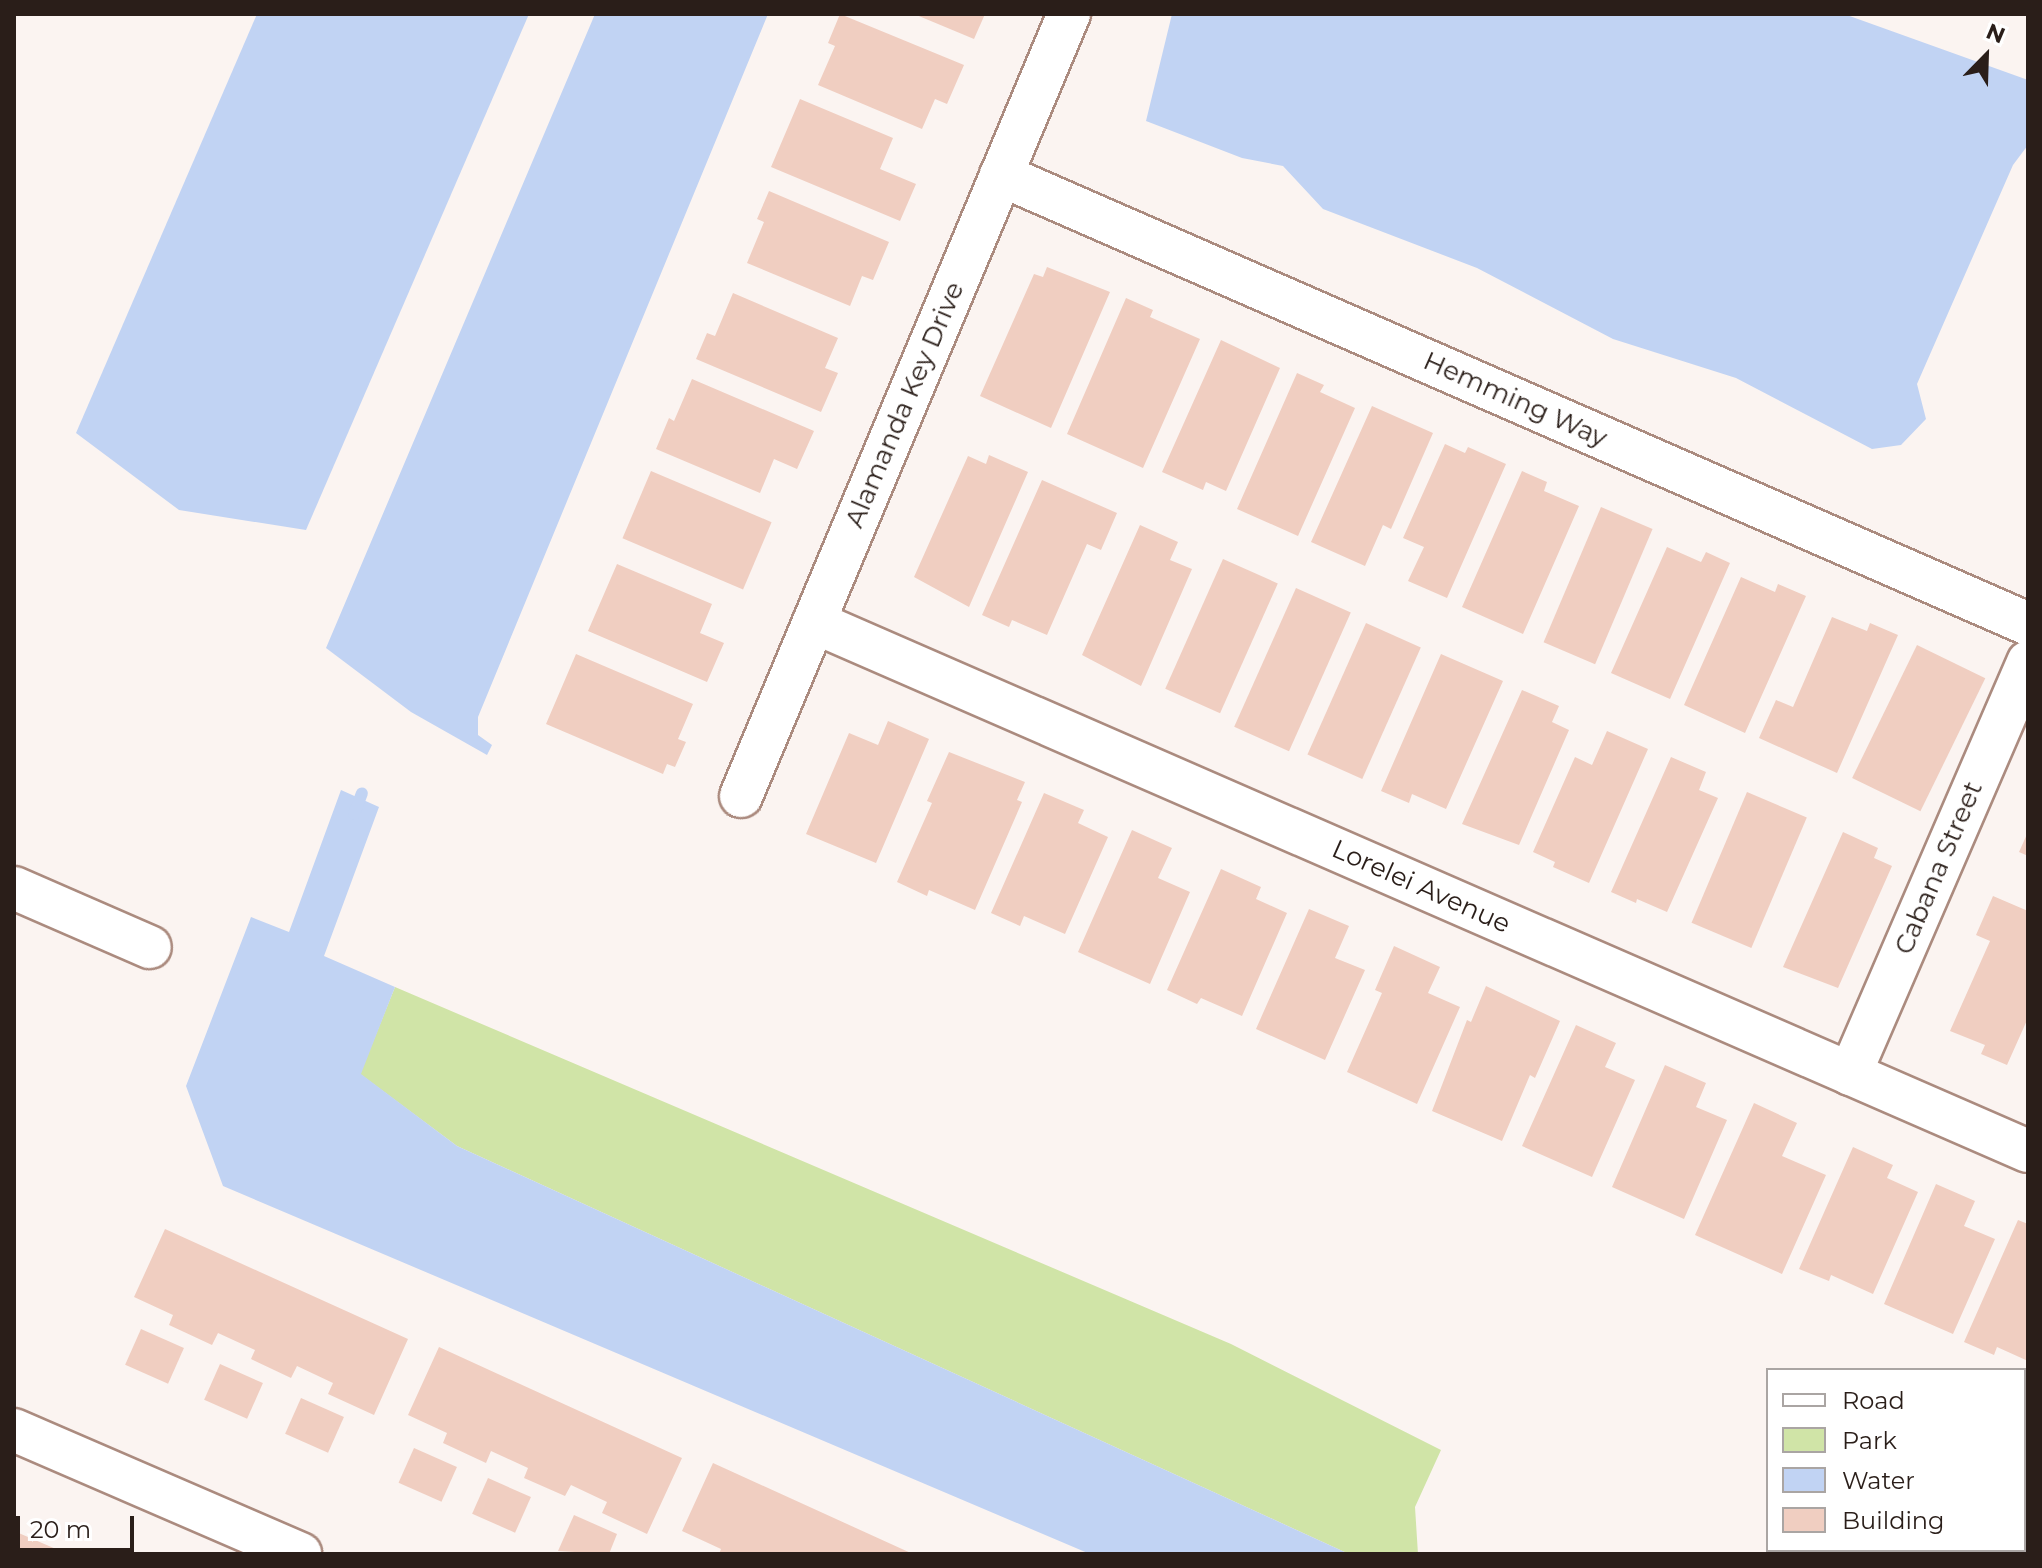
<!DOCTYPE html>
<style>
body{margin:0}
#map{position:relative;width:2042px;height:1568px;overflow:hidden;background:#fbf4f1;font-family:Montserrat,sans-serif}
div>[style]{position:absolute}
.green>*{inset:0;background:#d0e4a7}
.water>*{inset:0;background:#c1d3f3}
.stream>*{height:12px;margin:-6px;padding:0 6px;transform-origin:6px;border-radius:6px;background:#c1d3f3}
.building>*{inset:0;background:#f0cec1;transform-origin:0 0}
.roads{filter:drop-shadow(2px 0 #ab8b7f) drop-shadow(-2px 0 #ab8b7f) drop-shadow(0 2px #ab8b7f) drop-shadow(0 -2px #ab8b7f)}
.minor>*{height:42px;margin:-21px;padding:0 21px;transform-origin:21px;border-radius:21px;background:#fff}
span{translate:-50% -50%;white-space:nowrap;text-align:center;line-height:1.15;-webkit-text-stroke:8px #fff;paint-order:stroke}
.street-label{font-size:26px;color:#2a1e19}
.frame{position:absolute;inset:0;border:16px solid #2a1e19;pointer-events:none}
.legend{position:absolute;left:1766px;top:1368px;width:260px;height:184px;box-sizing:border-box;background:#fff;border:2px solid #aaa5a3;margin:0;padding:10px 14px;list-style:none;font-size:24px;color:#2a1e19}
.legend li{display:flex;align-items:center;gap:16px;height:40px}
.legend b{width:40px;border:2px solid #aaa5a3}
.north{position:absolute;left:1946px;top:16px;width:80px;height:80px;-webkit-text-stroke:6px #fff;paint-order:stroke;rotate:23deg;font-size:22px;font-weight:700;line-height:32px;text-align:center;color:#2a1e19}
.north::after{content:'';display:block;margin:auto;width:28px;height:36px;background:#2a1e19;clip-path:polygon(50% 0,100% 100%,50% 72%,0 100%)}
.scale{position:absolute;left:16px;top:1516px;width:118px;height:36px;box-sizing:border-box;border:4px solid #2a1e19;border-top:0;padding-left:10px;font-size:24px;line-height:28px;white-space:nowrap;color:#2a1e19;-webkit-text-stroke:6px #fff;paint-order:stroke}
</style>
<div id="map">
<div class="green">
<div style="clip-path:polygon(395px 987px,1231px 1344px,1441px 1450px,1415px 1507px,1418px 1554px,1349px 1554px,457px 1146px,360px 1074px)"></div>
</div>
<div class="water">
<div style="clip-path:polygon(257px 14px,529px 14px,306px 530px,179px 510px,76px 433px)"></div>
<div style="clip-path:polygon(595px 14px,768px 14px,478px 717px,478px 735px,492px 745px,487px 755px,411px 712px,326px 648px)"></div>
<div style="clip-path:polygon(1172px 14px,1844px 14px,2028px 80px,2028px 145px,2013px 165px,1917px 384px,1926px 419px,1901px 445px,1872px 449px,1736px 378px,1613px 339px,1477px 268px,1323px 209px,1283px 166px,1242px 158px,1146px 121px)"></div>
<div style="clip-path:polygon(341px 790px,379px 807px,324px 956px,395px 987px,361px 1074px,457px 1146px,1349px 1554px,1090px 1554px,223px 1186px,186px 1086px,251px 917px,289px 932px)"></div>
</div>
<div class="stream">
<div style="left:354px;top:814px;width:22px;rotate:-69deg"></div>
</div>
<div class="building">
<div style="clip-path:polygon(840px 14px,964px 65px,947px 104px,935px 99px,922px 129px,818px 85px,835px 46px,828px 43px)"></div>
<div style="clip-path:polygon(914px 14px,985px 14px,974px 39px)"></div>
<div style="clip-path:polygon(800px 99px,893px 138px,880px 169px,916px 184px,900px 221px,771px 167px)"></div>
<div style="clip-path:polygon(769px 191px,889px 242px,873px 280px,862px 276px,850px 306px,747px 263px,764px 222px,757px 219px)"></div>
<div style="clip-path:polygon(1047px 267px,1110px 292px,1051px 428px,980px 396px,1034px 274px,1043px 277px)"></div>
<div style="clip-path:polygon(733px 293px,838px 338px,825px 368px,838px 373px,821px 412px,696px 359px,707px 333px,715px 336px)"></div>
<div style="clip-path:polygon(1126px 298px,1153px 310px,1150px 317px,1200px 339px,1143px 468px,1067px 434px)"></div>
<div style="clip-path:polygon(1221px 340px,1280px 368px,1226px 491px,1206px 482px,1203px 490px,1162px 472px)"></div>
<div style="clip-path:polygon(1297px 373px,1324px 385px,1320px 392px,1355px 408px,1298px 536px,1237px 509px)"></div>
<div style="clip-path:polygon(692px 379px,814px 431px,797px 469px,774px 459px,760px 493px,656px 449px,669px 418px,674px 421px)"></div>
<div style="clip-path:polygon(1372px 406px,1433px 433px,1391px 529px,1383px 525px,1365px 566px,1311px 542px)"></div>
<div style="clip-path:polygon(1445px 444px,1465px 453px,1468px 447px,1506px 464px,1447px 598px,1408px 581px,1424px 547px,1403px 538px)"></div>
<div style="clip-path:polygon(989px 455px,1028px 472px,969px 607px,914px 577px,968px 456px,986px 464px)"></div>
<div style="left:651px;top:471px;width:131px;height:73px;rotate:23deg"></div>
<div style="clip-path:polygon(1522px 471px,1547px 482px,1544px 491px,1579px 506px,1523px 634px,1462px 607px)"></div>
<div style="clip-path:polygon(1042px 480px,1117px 513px,1101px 550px,1087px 544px,1047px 635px,1012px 620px,1009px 627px,982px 615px)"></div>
<div style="left:1601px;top:507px;width:56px;height:147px;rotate:23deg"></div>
<div style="clip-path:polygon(1140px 525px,1178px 542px,1170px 560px,1192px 569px,1141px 686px,1082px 655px)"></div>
<div style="clip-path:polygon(1667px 547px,1701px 562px,1706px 552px,1730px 563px,1670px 699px,1611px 673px)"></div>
<div style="left:1223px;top:559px;width:60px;height:142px;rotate:24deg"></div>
<div style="clip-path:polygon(617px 564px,712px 604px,700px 633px,724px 643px,707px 682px,588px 631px)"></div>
<div style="clip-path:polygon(1741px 577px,1775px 592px,1778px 584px,1806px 596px,1745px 733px,1684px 705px)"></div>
<div style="left:1296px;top:588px;width:60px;height:152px;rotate:24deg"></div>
<div style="clip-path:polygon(1832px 617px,1867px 631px,1870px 623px,1898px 635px,1837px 773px,1759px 738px,1776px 700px,1793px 707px)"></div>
<div style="left:1366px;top:623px;width:60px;height:144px;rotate:24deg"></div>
<div style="left:1917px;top:645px;width:76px;height:148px;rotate:26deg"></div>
<div style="clip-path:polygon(576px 654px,693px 704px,678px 739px,686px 742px,675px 767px,667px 764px,663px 774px,546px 724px)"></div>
<div style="clip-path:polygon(1441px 654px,1503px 681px,1446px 809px,1412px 794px,1409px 803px,1381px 791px)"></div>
<div style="clip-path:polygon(1522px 690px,1559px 706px,1552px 722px,1569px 730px,1519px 845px,1462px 824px)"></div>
<div style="clip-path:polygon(888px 721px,929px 739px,876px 863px,806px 834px,849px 733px,878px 745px)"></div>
<div style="clip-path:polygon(1607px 731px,1648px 749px,1589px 883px,1553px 867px,1555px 862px,1533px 852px,1575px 757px,1592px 765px)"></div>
<div style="clip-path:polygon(949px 752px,1025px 782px,1017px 800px,1022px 802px,975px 910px,929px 890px,927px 896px,897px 882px,932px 803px,927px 801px)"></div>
<div style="clip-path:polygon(1671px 757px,1706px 772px,1699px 790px,1718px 798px,1667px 912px,1637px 899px,1636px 903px,1611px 892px)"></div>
<div style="left:1747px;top:792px;width:65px;height:142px;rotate:23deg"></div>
<div style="clip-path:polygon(1044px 793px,1084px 810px,1078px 823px,1108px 837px,1065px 934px,1024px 916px,1020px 926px,991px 913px)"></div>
<div style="clip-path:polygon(1132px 830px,1172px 848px,1158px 878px,1190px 892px,1150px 984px,1078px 952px)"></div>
<div style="clip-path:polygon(1843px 832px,1878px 848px,1874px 858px,1892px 866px,1838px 988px,1783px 967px)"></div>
<div style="clip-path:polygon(2028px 832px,2028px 856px,2019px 852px)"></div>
<div style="clip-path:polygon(1221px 869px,1261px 887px,1256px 899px,1287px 913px,1242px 1016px,1201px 998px,1197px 1004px,1167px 990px)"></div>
<div style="clip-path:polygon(1993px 896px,2028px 911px,2028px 1018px,2007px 1065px,1981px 1054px,1985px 1045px,1950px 1031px,1990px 941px,1976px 935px)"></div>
<div style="clip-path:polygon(1309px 909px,1349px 926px,1335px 958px,1365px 970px,1325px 1060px,1256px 1029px)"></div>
<div style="clip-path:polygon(1394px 946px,1440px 967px,1428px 993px,1460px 1007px,1417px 1104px,1347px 1072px,1382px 993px,1375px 990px)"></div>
<div style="clip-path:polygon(1486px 986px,1560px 1021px,1535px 1078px,1530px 1075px,1502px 1141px,1432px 1111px,1467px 1020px,1471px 1022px)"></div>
<div style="clip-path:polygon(1576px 1025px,1616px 1043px,1605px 1067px,1635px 1080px,1592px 1177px,1522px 1146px)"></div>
<div style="clip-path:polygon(1665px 1065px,1706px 1083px,1696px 1107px,1727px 1120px,1684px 1219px,1612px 1187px)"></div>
<div style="clip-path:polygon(1754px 1103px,1797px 1123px,1782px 1156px,1826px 1175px,1782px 1274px,1695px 1235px)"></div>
<div style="clip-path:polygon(1853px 1147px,1893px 1165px,1887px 1178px,1918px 1192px,1873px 1294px,1831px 1275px,1829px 1281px,1799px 1269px)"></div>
<div style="clip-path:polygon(1936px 1184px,1975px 1201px,1964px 1226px,1995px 1239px,1953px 1334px,1884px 1304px)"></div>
<div style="clip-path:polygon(2018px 1220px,2028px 1224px,2028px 1361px,1997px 1347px,1994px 1355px,1964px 1342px)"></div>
<div style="clip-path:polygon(165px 1229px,408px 1339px,374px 1415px,328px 1394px,333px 1383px,297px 1366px,291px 1378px,251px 1359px,255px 1350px,218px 1333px,212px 1345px,169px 1325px,173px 1315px,134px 1297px)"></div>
<div style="left:141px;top:1329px;width:47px;height:39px;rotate:24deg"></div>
<div style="clip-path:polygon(439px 1347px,682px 1458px,647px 1534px,602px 1513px,607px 1502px,571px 1485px,565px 1496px,524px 1478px,528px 1468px,491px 1451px,486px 1463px,443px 1443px,447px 1433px,408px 1415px)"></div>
<div style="left:220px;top:1364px;width:47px;height:39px;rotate:24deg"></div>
<div style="left:301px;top:1398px;width:47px;height:39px;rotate:24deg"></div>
<div style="left:414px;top:1448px;width:47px;height:38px;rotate:24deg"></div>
<div style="clip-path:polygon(713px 1463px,913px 1554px,719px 1554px,721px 1549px,682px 1531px)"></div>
<div style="left:488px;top:1478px;width:47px;height:39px;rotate:24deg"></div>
<div style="clip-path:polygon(574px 1515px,617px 1534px,609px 1554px,558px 1551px)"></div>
<div style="clip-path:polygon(14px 1531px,56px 1549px,54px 1554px,14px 1554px)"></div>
</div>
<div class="roads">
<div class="minor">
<div style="left:1001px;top:175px;width:1121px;rotate:23.61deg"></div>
<div style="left:814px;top:622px;width:1324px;rotate:23.55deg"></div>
<div style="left:741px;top:796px;width:848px;rotate:-67.25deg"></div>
<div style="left:14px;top:888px;width:148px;rotate:23.5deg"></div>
<div style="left:1850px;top:1074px;width:449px;rotate:-66.6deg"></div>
<div style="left:14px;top:1430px;width:312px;rotate:23.4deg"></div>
</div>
</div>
<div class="street-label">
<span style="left:1515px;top:400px;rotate:24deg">Hemming Way</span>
<span style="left:905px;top:405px;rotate:-67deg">Alamanda Key Drive</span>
<span style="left:1939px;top:868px;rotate:-67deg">Cabana Street</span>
<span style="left:1421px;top:887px;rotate:24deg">Lorelei Avenue</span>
</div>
<div class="frame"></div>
<ul class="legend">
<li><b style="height:10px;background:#fff"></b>Road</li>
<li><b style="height:22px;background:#d0e4a7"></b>Park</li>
<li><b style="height:22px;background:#c1d3f3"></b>Water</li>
<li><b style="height:22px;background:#f0cec1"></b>Building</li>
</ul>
<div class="north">N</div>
<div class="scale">20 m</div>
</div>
